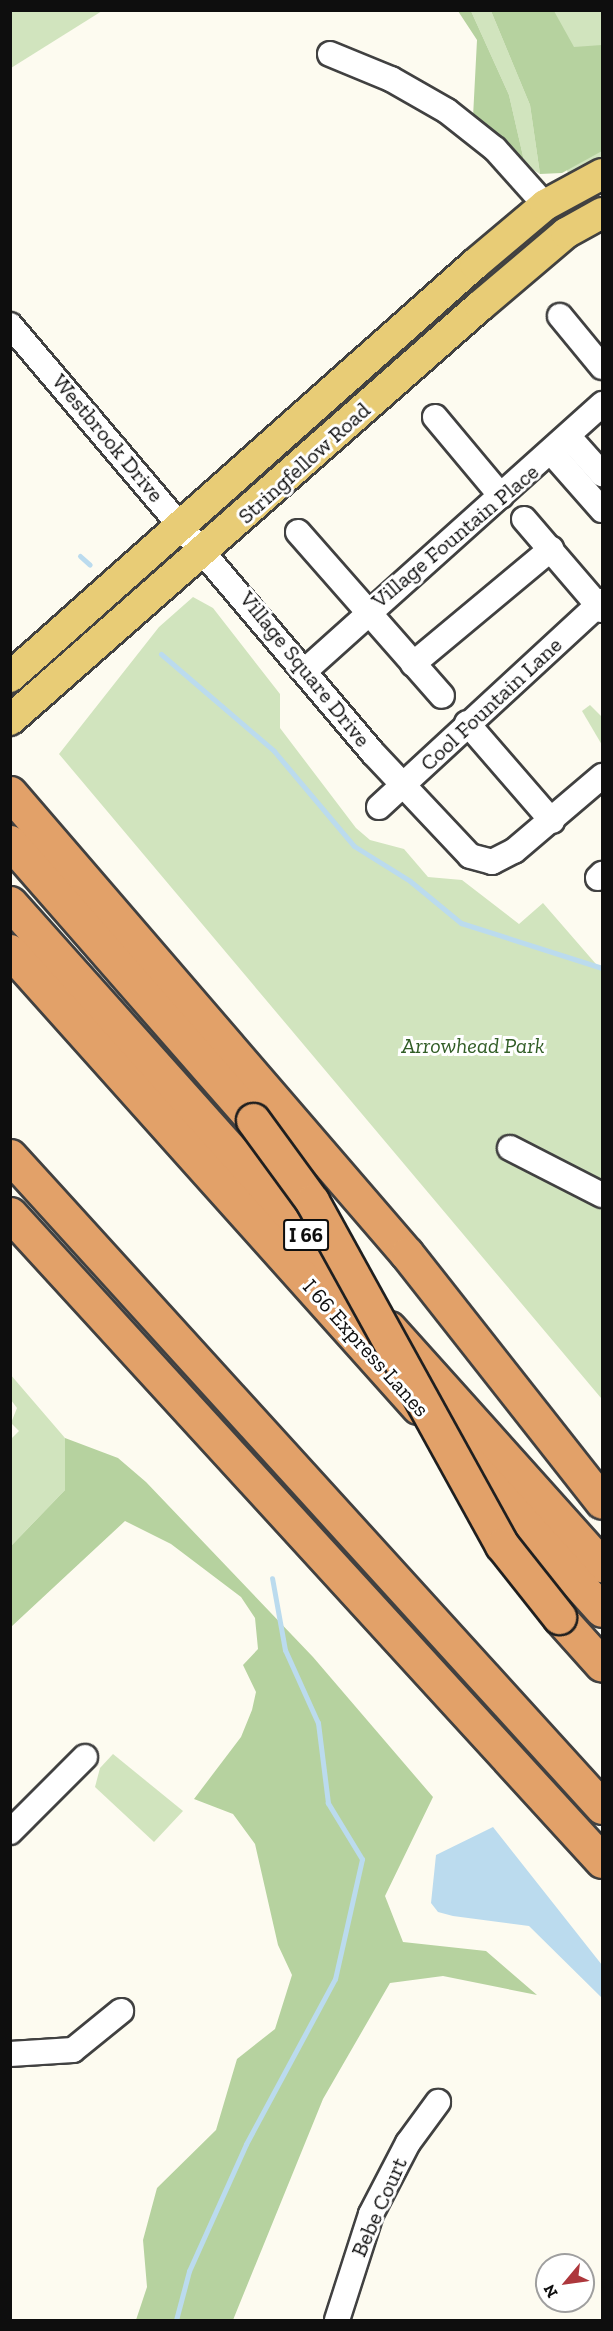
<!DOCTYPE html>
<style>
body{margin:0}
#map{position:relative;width:613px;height:2331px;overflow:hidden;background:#fdfbf0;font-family:"Zilla Slab",serif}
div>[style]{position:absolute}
.green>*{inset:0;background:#d1e4be}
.forest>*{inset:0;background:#b6d29f}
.water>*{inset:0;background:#bbdbee}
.stream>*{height:5px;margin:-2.5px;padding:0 2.5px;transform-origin:2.5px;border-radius:2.5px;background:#bbdbee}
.roads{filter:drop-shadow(2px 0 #414141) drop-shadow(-2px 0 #414141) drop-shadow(0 2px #414141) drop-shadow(0 -2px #414141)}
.minor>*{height:24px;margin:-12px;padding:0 12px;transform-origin:12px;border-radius:12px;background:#fff}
.major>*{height:30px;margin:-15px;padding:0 15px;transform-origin:15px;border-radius:15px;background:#e8cc76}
.highway>*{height:33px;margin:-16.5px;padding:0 16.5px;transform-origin:16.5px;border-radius:16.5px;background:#e2a169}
.bridges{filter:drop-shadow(2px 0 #1f1f1f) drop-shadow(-2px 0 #1f1f1f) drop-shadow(0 2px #1f1f1f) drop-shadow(0 -2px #1f1f1f)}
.highway-bridge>*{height:33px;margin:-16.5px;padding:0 16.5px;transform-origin:16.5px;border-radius:16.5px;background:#e2a169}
span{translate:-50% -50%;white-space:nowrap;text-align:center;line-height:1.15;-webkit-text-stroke:6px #fff;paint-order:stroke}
.shield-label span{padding:2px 4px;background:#fff;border:2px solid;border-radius:4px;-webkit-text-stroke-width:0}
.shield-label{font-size:21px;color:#0e0e0e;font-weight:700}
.street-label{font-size:22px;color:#0e0e0e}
.park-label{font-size:22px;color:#315d26;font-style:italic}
.frame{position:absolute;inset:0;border:12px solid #0e0e0e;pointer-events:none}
.north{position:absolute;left:535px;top:2253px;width:60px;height:60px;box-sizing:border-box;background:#fff;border:2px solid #9f9f9f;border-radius:50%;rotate:241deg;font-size:16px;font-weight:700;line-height:24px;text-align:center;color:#0e0e0e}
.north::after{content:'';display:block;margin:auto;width:21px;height:27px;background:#ad373c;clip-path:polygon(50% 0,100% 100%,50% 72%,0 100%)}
</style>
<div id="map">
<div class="green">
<div style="clip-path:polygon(11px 10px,102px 10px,102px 11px,11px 68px)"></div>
<div style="clip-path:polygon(471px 11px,491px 11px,530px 105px,540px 174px,525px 165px,509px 95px)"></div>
<div style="clip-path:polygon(512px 11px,602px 11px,602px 158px,569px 176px)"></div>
<div style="clip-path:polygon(193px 597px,213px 608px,280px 694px,280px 728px,356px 828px,370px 840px,404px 849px,428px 877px,462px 880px,519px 924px,543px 903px,602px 971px,601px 1398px,59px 754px,159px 627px)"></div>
<div style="clip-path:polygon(590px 705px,602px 717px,602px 745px,582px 711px)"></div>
<div style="clip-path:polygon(10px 1374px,65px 1438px,65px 1490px,11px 1546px,11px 1439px,19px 1431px,11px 1423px,17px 1408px,11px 1400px)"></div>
<div style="clip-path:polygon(113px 1754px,183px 1811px,154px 1842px,95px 1787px,100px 1768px)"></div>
</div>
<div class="forest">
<div style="clip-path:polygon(458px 11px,471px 11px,509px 95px,525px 165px,473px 117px,477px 40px)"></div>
<div style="clip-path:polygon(491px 11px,554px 11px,574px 47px,602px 45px,602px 151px,562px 173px,540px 174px,530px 105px)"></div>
<div style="clip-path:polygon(65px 1438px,118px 1458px,146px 1482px,313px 1657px,433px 1797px,385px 1896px,403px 1942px,486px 1951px,537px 1995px,443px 1976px,390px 1983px,323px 2099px,233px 2320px,136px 2320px,147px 2287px,143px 2240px,157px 2188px,216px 2130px,237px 2059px,275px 2029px,292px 1975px,278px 1945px,255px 1844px,233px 1814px,194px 1799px,241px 1737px,252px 1710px,256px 1692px,243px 1665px,258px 1649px,255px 1618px,241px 1597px,171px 1544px,125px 1521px,11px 1627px,11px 1546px,65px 1490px)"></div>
</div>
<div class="water">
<div style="clip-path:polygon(493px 1827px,602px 1965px,602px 1998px,529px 1926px,453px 1916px,438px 1912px,431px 1903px,436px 1855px)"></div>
</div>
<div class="stream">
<div style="left:80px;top:556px;width:13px;rotate:42deg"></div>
<div style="left:161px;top:654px;width:149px;rotate:40.6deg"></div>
<div style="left:274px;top:751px;width:124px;rotate:49.9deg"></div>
<div style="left:354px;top:846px;width:66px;rotate:32deg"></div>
<div style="left:410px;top:881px;width:66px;rotate:39.5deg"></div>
<div style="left:461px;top:923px;width:148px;rotate:17.7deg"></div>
<div style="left:176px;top:2320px;width:51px;rotate:-75.1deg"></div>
<div style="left:189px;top:2271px;width:139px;rotate:-65.8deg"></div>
<div style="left:246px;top:2144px;width:187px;rotate:-61.7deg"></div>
<div style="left:335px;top:1979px;width:123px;rotate:-77.3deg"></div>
<div style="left:362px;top:1859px;width:66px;rotate:-121.3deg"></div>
<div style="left:328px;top:1803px;width:81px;rotate:-97.1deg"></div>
<div style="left:318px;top:1723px;width:80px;rotate:-114.3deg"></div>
<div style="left:285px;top:1650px;width:73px;rotate:-100.2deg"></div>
</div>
<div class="roads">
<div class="minor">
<div style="left:330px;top:54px;width:66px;rotate:22.3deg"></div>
<div style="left:391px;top:79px;width:64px;rotate:29.7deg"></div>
<div style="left:447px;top:111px;width:61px;rotate:38.4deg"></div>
<div style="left:495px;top:149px;width:75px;rotate:48.2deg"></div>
<div style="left:560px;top:316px;width:66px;rotate:50.5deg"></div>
<div style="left:10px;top:325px;width:561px;rotate:49.7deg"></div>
<div style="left:373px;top:753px;width:141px;rotate:46.7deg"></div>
<div style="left:470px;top:856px;width:23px;rotate:15deg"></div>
<div style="left:492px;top:862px;width:25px;rotate:-27deg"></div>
<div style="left:514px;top:851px;width:116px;rotate:-40.4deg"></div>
<div style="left:435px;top:417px;width:103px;rotate:50.1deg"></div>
<div style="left:569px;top:437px;width:50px;rotate:48.3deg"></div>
<div style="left:552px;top:453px;width:76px;rotate:48.7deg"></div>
<div style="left:524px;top:519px;width:120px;rotate:49.4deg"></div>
<div style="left:298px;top:532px;width:218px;rotate:48.7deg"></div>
<div style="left:413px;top:664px;width:180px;rotate:-39.8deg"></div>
<div style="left:307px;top:669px;width:397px;rotate:-41.9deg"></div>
<div style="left:467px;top:723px;width:130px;rotate:49.1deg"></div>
<div style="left:379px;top:807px;width:304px;rotate:-42.7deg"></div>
<div style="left:598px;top:878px;width:6px;rotate:-45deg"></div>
<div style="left:510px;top:1148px;width:103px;rotate:27.1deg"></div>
<div style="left:10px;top:1832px;width:106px;rotate:-45deg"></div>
<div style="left:10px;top:2054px;width:63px;rotate:-3.6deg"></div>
<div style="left:73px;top:2050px;width:62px;rotate:-39.1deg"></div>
<div style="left:337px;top:2320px;width:111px;rotate:-72.2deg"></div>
<div style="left:371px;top:2214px;width:80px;rotate:-62.5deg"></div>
<div style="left:408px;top:2143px;width:51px;rotate:-53.8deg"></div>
</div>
<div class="major">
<div style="left:10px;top:677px;width:622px;rotate:-41.61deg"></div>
<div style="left:475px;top:264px;width:92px;rotate:-40.1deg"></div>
<div style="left:545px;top:205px;width:65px;rotate:-28.5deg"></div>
<div style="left:10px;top:720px;width:626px;rotate:-41.38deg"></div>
<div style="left:480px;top:306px;width:113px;rotate:-40.3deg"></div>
<div style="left:566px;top:233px;width:41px;rotate:-29.1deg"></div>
</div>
<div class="highway">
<div style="left:10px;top:793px;width:608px;rotate:49.27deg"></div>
<div style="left:407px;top:1254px;width:315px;rotate:51.8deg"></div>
<div style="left:10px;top:842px;width:369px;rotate:48.8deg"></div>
<div style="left:10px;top:903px;width:515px;rotate:48.23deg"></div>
<div style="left:10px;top:951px;width:612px;rotate:48.18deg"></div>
<div style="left:10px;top:1156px;width:880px;rotate:47.72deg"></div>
<div style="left:10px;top:1214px;width:877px;rotate:47.54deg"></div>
<div style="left:389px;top:1328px;width:319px;rotate:48.1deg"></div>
<div style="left:455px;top:1447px;width:219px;rotate:48deg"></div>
<div style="left:559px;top:1617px;width:64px;rotate:48.1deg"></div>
</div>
</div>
<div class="bridges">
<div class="highway-bridge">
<div style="left:253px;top:1120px;width:100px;rotate:53.9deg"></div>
<div style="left:312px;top:1201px;width:393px;rotate:61.1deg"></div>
<div style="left:502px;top:1545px;width:92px;rotate:51.6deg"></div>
</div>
</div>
<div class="shield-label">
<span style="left:306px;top:1235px">I 66</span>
</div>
<div class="street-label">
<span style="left:108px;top:438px;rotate:50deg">Westbrook Drive</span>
<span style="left:304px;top:463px;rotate:-42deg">Stringfellow Road</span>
<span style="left:455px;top:536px;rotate:-40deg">Village Fountain Place</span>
<span style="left:305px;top:669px;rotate:51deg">Village Square Drive</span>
<span style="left:491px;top:704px;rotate:-43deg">Cool Fountain Lane</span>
<span style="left:366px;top:1348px;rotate:48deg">I 66 Express Lanes</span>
<span style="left:379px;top:2207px;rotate:-66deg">Bebe Court</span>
</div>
<div class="park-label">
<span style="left:473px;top:1046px">Arrowhead Park</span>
</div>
<div class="frame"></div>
<div class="north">N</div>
</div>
